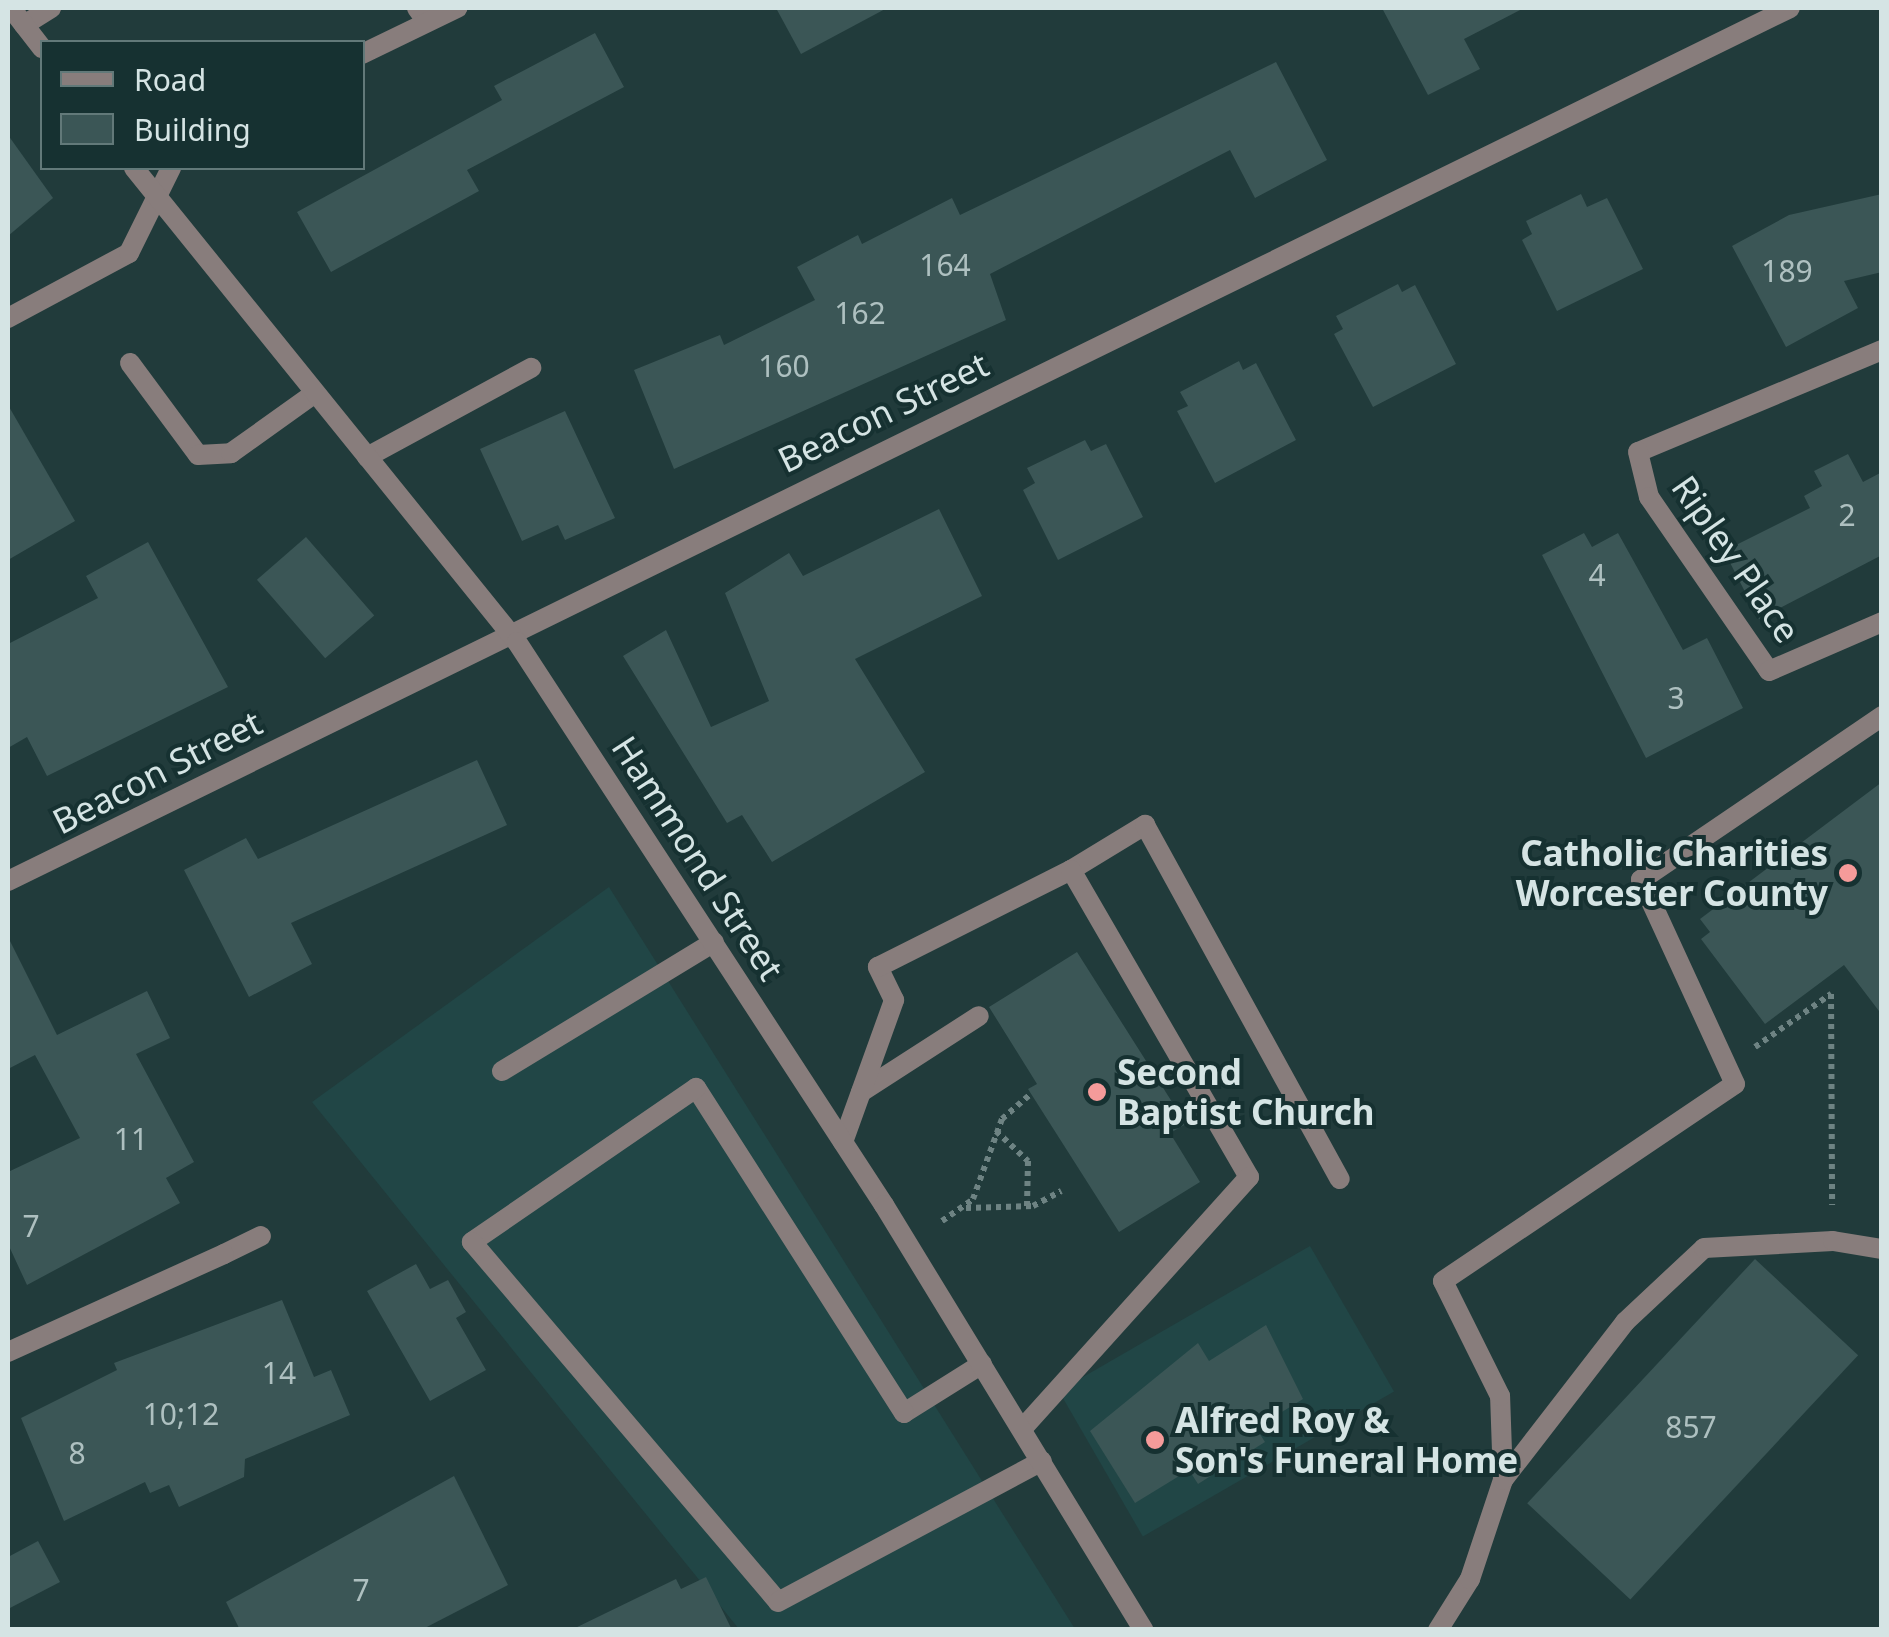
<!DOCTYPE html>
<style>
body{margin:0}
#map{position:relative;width:1889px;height:1637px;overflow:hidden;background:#213b3b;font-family:"Noto Sans",sans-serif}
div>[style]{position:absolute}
.built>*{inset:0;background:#214646;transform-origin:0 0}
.building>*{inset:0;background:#3b5656;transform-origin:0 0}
.path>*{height:6px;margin-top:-3px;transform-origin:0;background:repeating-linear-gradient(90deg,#6e8383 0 5px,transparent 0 10px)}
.service>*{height:20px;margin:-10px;padding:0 10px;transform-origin:10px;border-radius:10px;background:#887d7c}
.minor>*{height:20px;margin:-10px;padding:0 10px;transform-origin:10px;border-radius:10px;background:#887d7c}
.tertiary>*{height:20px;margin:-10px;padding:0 10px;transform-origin:10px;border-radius:10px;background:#887d7c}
.dots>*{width:28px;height:28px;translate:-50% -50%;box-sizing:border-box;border:5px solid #163131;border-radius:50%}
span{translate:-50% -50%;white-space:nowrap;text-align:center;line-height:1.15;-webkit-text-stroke:8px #163131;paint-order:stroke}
.number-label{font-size:30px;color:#aec0c0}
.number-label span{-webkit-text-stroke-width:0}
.street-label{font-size:35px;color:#d5e4e4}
.poi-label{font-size:35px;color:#d5e4e4;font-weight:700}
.right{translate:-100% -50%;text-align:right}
.left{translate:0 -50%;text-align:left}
.frame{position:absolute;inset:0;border:10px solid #d5e4e4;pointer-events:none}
.legend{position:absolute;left:40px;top:40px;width:325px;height:130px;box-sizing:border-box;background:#163131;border:2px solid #627979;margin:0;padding:12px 18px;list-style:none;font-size:30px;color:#d5e4e4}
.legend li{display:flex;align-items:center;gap:20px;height:50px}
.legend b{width:50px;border:2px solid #627979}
</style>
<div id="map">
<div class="built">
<div style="clip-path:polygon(609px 887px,1075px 1629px,739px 1629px,312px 1102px)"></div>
<div style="left:1310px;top:1246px;width:168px;height:290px;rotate:60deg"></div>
</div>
<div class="building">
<div style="clip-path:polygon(776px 8px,887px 8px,801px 54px)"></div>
<div style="clip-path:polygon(1382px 8px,1524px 8px,1464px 39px,1480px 69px,1428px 95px)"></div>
<div style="clip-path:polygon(595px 33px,624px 87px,467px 170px,479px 191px,331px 272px,297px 212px,502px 100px,494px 86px)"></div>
<div style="clip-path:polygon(1276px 62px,1327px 160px,1255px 198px,1230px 150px,990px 274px,1006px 320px,674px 469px,634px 370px,720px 335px,724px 345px,815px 300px,797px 267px,858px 235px,862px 244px,952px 198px,960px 215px)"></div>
<div style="clip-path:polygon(8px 135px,53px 198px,8px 236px)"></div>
<div style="clip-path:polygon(1581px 194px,1587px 207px,1607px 198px,1643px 269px,1557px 311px,1522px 240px,1532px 234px,1526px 221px)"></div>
<div style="clip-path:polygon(1882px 194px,1882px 272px,1844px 281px,1858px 308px,1786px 347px,1732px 246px,1789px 215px)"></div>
<div style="clip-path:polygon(1398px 284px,1402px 292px,1415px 285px,1456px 364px,1373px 407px,1334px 334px,1343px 329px,1336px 316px)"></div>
<div style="clip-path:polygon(1239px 361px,1243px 370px,1256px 363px,1296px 440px,1215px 483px,1177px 411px,1188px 406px,1180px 392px)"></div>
<div style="clip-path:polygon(8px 405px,75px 521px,8px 560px)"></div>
<div style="clip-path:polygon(565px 411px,615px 518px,565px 540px,558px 525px,522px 541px,480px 449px)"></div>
<div style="clip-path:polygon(1085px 440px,1091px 451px,1106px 444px,1143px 517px,1058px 560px,1023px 490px,1035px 483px,1027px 468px)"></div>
<div style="clip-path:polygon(1848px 454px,1863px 482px,1882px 472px,1882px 555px,1759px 619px,1724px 551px,1810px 508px,1804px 496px,1822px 486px,1814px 471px)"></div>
<div style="clip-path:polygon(939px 509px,982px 596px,855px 659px,925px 772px,772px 862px,742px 815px,727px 823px,623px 656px,666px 630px,711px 727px,769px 701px,725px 593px,789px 553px,803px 576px)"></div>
<div style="clip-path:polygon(1584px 533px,1592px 547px,1618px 533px,1683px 650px,1707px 638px,1743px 708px,1646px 758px,1542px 555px)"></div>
<div style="left:306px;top:537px;width:104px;height:65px;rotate:49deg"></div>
<div style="clip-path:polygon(148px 542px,228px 687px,47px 776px,27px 737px,8px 748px,8px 644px,98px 598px,86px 576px)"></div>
<div style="clip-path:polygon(477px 760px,507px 825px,291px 923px,312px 964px,249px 997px,184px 870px,246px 838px,258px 859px)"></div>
<div style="clip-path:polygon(1882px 782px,1882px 1015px,1844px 965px,1765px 1024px,1701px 939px,1710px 932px,1700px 919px)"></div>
<div style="clip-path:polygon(8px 937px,57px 1035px,147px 991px,170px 1038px,136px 1054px,194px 1162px,166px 1178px,180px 1203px,27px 1285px,8px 1244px,8px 1172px,80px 1138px,35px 1055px,8px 1069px)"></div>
<div style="clip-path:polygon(1077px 952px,1186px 1124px,1170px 1133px,1200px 1182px,1119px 1232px,1028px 1089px,1037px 1084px,989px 1007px)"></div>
<div style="left:1755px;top:1259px;width:141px;height:334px;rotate:43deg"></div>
<div style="clip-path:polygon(416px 1264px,430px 1289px,448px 1280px,466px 1312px,456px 1318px,486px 1370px,430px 1401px,367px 1291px)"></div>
<div style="clip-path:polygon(282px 1300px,314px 1377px,331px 1370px,350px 1415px,245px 1459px,244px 1477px,179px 1507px,169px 1485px,150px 1493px,145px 1482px,64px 1521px,21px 1418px,117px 1370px,114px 1363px)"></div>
<div style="clip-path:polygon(1266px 1325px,1303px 1399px,1256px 1428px,1265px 1442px,1198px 1484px,1189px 1470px,1135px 1503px,1090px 1431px,1198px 1343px,1209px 1361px)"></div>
<div style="clip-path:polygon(454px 1476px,508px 1585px,421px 1630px,240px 1630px,226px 1602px)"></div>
<div style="clip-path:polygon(38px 1541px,60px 1582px,8px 1609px,8px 1557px)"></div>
<div style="clip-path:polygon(706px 1577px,732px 1630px,571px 1630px,676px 1579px,681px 1589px)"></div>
</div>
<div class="path">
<div style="left:1755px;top:1047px;width:93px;rotate:-34.9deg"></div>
<div style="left:1831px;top:994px;width:211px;rotate:89.7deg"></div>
<div style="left:996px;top:1131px;width:44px;rotate:43.2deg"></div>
<div style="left:1028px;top:1161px;width:45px;rotate:91.3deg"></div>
<div style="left:966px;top:1208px;width:67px;rotate:-1.7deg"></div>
<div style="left:1033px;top:1206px;width:32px;rotate:-28deg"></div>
<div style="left:942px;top:1221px;width:38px;rotate:-35deg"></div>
<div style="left:973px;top:1199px;width:85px;rotate:-70.1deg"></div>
<div style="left:1002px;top:1119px;width:38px;rotate:-41deg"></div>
</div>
<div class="service">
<div style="left:417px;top:8px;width:17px;rotate:54deg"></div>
<div style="left:24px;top:25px;width:32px;rotate:-32deg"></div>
<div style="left:130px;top:363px;width:114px;rotate:53.5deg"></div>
<div style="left:198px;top:455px;width:33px;rotate:-3deg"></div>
<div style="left:231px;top:453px;width:103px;rotate:-35.5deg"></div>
<div style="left:367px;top:457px;width:187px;rotate:-28.5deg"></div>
<div style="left:1071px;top:870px;width:87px;rotate:-31.3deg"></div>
<div style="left:1145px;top:825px;width:404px;rotate:61.2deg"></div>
<div style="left:502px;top:1071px;width:248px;rotate:-31.3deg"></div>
<div style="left:861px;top:1092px;width:140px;rotate:-32.8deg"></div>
<div style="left:843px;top:1142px;width:151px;rotate:-70.2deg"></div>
<div style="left:894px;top:1000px;width:37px;rotate:-116deg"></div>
<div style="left:878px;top:967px;width:216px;rotate:-26.7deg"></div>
<div style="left:1071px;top:870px;width:355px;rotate:59.9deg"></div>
<div style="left:1249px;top:1177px;width:339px;rotate:132deg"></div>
<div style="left:224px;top:1254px;width:41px;rotate:-25.9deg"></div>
<div style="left:982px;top:1364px;width:92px;rotate:147.9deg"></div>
<div style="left:904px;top:1413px;width:386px;rotate:-122.6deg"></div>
<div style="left:696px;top:1088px;width:272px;rotate:145.5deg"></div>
<div style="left:472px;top:1242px;width:472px;rotate:49.6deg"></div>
<div style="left:778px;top:1602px;width:299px;rotate:-28.1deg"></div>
<div style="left:1503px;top:1480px;width:84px;rotate:-92deg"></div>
<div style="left:1500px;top:1396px;width:128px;rotate:-116.4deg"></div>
<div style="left:1443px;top:1281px;width:352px;rotate:-34deg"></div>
<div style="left:1735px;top:1084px;width:225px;rotate:-114.7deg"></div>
<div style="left:1641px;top:880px;width:292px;rotate:-34.2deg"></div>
<div style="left:1438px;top:1630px;width:60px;rotate:-57.9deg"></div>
<div style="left:1470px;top:1579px;width:104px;rotate:-71.6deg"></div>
<div style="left:1503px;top:1480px;width:200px;rotate:-52.3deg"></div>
<div style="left:1625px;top:1322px;width:108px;rotate:-43.1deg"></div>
<div style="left:1704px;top:1248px;width:129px;rotate:-3.1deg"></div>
<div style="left:1833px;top:1241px;width:50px;rotate:9.3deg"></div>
</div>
<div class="minor">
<div style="left:362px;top:54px;width:106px;rotate:-25.8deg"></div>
<div style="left:8px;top:318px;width:137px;rotate:-28.2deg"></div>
<div style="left:129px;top:253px;width:95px;rotate:-63.7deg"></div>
<div style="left:1882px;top:350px;width:264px;rotate:157.3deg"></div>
<div style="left:1638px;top:452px;width:46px;rotate:76.3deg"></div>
<div style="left:1649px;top:497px;width:211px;rotate:55.4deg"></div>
<div style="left:1769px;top:671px;width:123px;rotate:-23.4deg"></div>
<div style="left:8px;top:881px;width:1984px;rotate:-26.1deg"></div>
<div style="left:8px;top:1352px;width:237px;rotate:-24.4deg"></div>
</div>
<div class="tertiary">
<div style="left:11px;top:8px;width:51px;rotate:52.2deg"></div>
<div style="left:134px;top:168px;width:609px;rotate:51.06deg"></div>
<div style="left:517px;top:642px;width:672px;rotate:56.9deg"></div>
<div style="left:884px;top:1205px;width:498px;rotate:58.6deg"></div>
</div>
<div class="dots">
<div style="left:1848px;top:873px;background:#f59b9a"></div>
<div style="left:1097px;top:1092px;background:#f59b9a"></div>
<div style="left:1155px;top:1440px;background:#f59b9a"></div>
</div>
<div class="number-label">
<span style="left:945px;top:265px">164</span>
<span style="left:1787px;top:271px">189</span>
<span style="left:860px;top:313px">162</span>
<span style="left:784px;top:366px">160</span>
<span style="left:1847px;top:515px">2</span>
<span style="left:1597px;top:575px">4</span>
<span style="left:1676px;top:698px">3</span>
<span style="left:131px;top:1139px">11</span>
<span style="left:31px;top:1226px">7</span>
<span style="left:279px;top:1373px">14</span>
<span style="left:181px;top:1414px">10;12</span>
<span style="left:1691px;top:1427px">857</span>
<span style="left:77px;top:1453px">8</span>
<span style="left:361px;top:1590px">7</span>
</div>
<div class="street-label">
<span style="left:883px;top:412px;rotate:-26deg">Beacon Street</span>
<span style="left:1736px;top:559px;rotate:55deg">Ripley Place</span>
<span style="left:157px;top:772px;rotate:-27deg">Beacon Street</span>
<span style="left:698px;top:858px;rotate:57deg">Hammond Street</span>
</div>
<div class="poi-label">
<span class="right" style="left:1828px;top:873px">Catholic Charities<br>Worcester County</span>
<span class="left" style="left:1117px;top:1092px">Second<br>Baptist Church</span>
<span class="left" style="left:1175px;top:1440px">Alfred Roy &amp;<br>Son's Funeral Home</span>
</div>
<div class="frame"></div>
<ul class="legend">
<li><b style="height:12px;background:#887d7c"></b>Road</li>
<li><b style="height:28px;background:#3b5656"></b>Building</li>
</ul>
</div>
